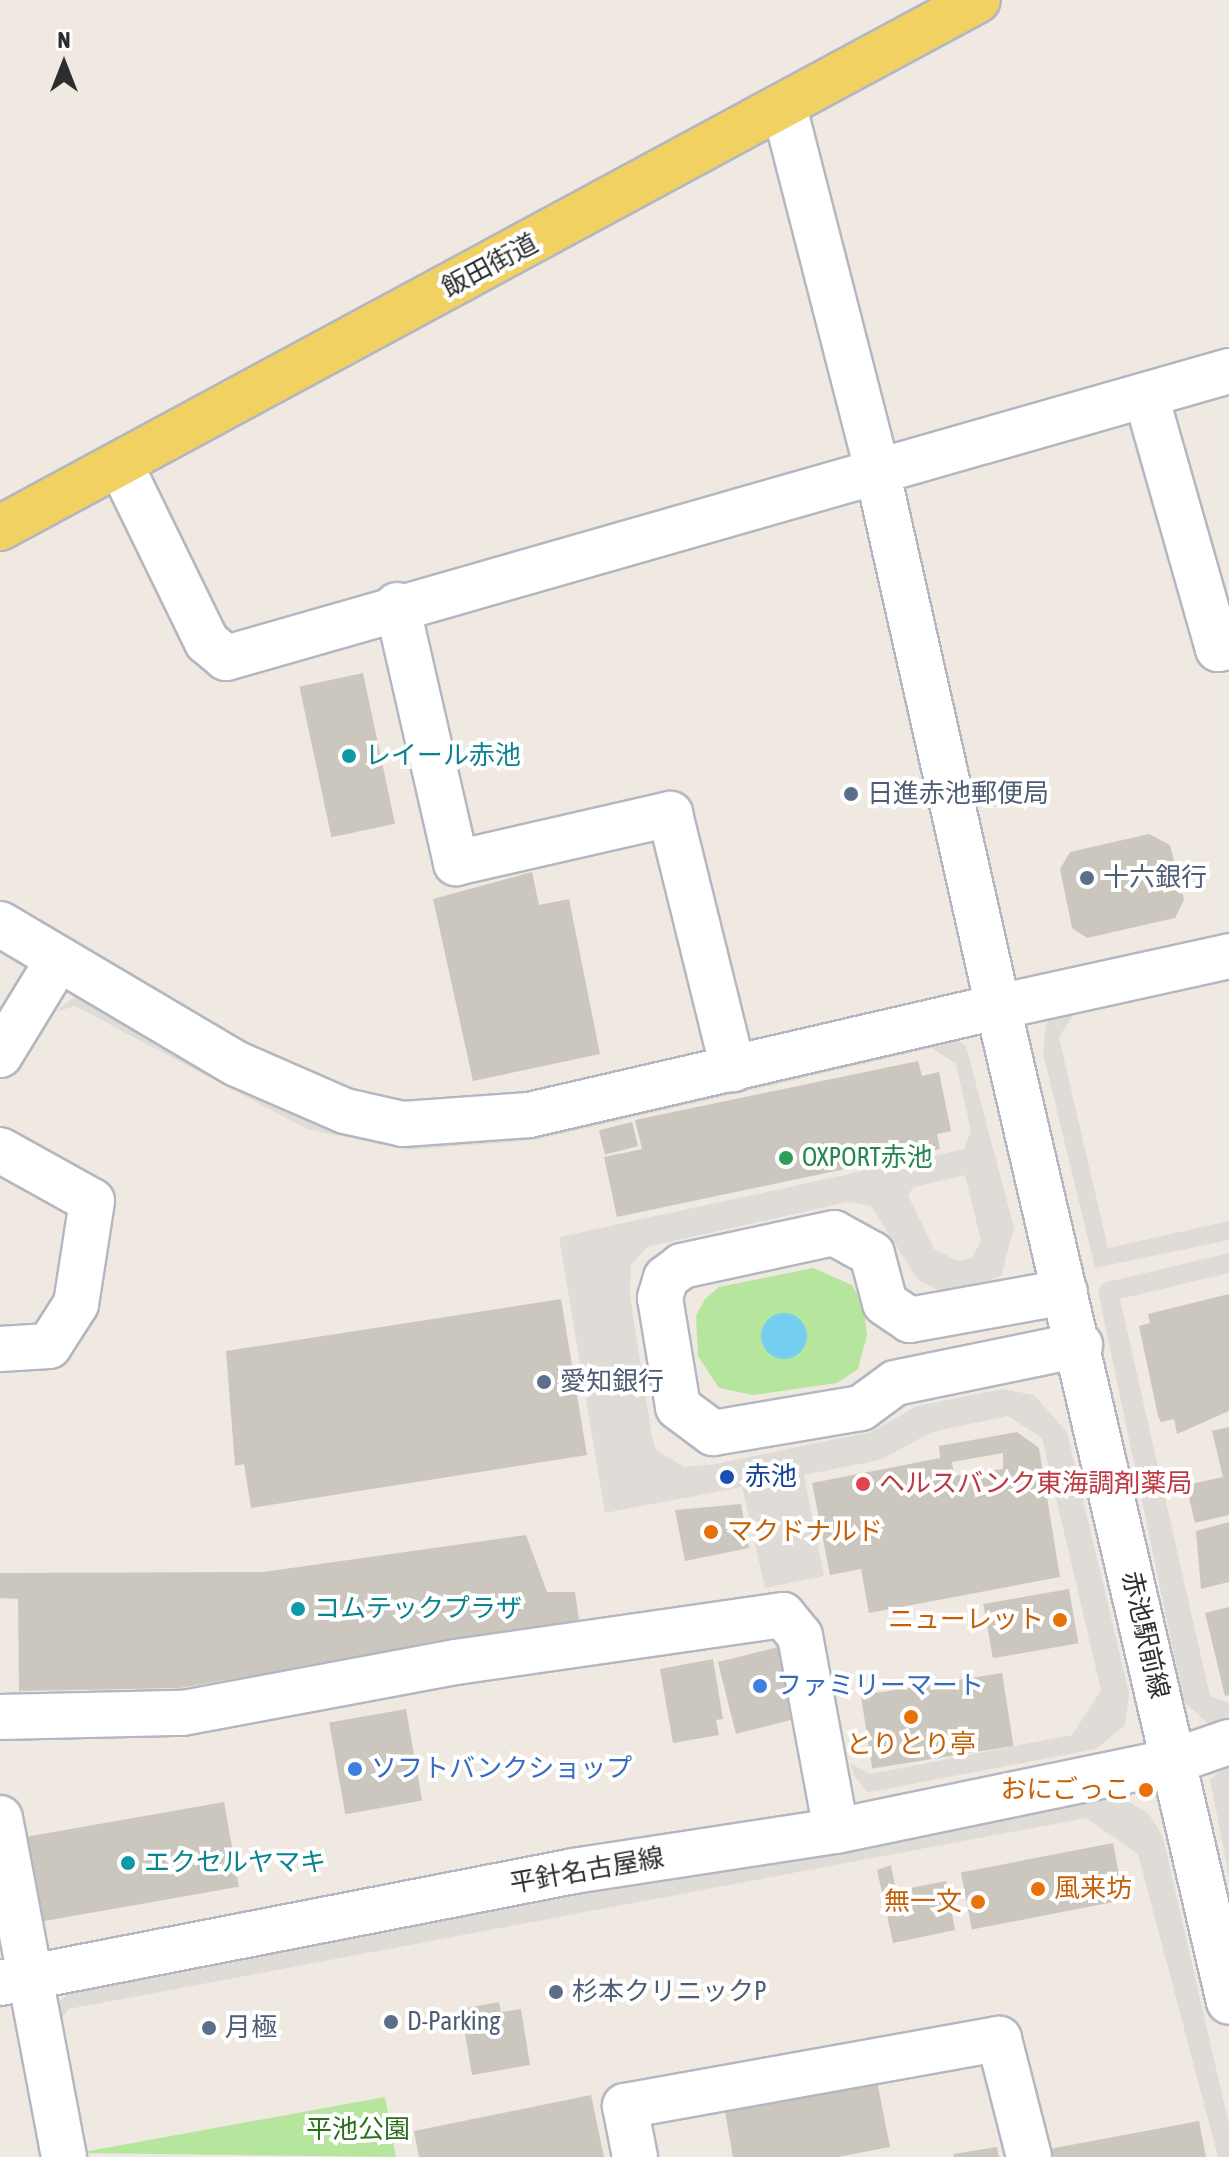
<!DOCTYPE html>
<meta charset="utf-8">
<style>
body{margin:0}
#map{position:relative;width:1229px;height:2157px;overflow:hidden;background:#efe9e1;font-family:"Asap Condensed","Noto Sans JP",sans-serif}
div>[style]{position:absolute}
.green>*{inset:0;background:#b6e59e}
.plaza>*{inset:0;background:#dfdcd8}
.water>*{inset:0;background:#75cff0}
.round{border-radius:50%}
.building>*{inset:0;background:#cbc7bf;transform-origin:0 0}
.roads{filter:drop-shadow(2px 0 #b4b7c1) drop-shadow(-2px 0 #b4b7c1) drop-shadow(0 2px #b4b7c1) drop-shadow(0 -2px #b4b7c1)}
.minor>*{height:44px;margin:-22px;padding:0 22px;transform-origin:22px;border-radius:22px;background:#fff}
.major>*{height:44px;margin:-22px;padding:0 22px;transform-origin:22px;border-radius:22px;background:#f2d163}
.dots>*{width:22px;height:22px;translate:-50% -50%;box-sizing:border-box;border:4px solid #fff;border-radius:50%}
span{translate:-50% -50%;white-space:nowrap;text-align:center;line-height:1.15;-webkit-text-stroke:8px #fff;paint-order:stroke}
.street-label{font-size:26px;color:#2e2e2e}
.culture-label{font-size:26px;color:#0d838f}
.left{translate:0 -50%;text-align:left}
.service-label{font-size:26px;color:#4e5e75}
.leisure-label{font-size:26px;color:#27864d}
.transit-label{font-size:26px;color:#164399}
.health-label{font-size:26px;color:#be3a42}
.food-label{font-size:26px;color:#c56008}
.right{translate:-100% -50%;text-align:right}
.shop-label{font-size:26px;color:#366cbe}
.park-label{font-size:26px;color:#2c6e1b}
.north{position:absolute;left:24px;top:24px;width:80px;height:80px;-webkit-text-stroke:6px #fff;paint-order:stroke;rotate:0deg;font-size:22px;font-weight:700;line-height:32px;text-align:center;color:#2e2e2e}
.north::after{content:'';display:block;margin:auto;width:28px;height:36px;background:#2e2e2e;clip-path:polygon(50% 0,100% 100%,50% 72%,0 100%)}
</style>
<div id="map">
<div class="green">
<div style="clip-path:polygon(813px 1268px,852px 1285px,863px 1305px,867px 1335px,858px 1369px,837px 1383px,753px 1395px,719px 1388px,698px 1356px,696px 1316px,705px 1299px,719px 1287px)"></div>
<div style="clip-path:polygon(385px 2097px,396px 2157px,78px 2153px)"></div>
</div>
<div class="plaza">
<div style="clip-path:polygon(1229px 978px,1075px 1013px,1059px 1037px,1108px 1248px,1229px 1221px,1229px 1240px,1095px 1268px,1043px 1053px,1046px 1025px,1050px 1017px)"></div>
<div style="clip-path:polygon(evenodd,78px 994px,348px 1128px,954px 1038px,966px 1046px,1014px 1228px,1001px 1276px,956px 1292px,936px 1289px,918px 1280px,871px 1206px,848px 1202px,647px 1247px,631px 1265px,630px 1296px,652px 1437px,656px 1450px,684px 1467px,715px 1464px,871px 1432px,917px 1406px,1003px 1389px,1034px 1395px,1067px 1432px,1129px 1693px,1125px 1725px,1096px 1749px,881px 1790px,867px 1792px,854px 1776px,850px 1763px,870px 1774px,1072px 1735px,1101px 1690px,1042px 1438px,1008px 1416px,932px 1432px,880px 1460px,804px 1475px,824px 1576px,765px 1588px,742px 1487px,605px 1513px,559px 1237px,964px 1149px,971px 1131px,956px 1064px,932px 1048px,535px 1140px,407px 1150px,307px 1129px,75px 1006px,55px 1012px,78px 994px,965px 1175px,981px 1241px,972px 1258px,958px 1261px,934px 1249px,908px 1195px,914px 1187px,965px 1175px)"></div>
<div style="clip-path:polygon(1229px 1253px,1229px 1273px,1120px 1299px,1210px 1696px,1229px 1703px,1229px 1723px,1210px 1725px,1184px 1702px,1098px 1291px,1103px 1283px)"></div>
<div style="clip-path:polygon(1229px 1763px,1229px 1877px,1210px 1780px)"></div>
<div style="clip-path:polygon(1122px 1798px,1149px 1814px,1163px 1837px,1229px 2125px,1229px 2157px,1218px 2157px,1138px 1854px,1086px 1818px,69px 2009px,55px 2027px,54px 2007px,73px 1988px,1075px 1800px)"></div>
</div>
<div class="water">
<div class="round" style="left:761px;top:1313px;width:46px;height:46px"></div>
</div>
<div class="building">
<div style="left:363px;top:673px;width:154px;height:65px;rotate:78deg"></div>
<div style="clip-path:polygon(1149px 834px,1170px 845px,1184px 900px,1175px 918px,1087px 938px,1072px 928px,1060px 869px,1070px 852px)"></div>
<div style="clip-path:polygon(532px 872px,539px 905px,569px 899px,600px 1054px,473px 1081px,433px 899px)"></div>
<div style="clip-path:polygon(918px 1061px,922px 1076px,939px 1072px,951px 1131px,937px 1134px,940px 1149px,617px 1217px,604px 1157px,642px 1149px,635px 1120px)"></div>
<div style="left:632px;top:1122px;width:25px;height:34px;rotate:76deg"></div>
<div style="clip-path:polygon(1229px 1294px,1229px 1411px,1177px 1434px,1174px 1419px,1161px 1422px,1158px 1416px,1139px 1326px,1150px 1323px,1148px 1314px)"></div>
<div style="clip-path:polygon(561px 1299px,587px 1455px,251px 1508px,244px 1464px,235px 1466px,226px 1351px)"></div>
<div style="clip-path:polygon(1229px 1427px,1229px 1515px,1195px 1523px,1186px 1485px,1223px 1477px,1212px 1431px)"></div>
<div style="clip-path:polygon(evenodd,1017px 1432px,1039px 1448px,1060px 1577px,869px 1613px,861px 1569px,830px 1575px,812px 1483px,940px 1458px,939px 1446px,1017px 1432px,1003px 1453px,1003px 1469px,954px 1476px,952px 1462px,1003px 1453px)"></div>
<div style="clip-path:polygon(741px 1504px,749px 1548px,685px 1561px,675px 1510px)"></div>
<div style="clip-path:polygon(1229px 1522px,1229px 1582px,1201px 1589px,1196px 1531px)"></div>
<div style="clip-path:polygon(526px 1535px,547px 1592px,575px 1592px,579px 1620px,180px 1688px,19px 1691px,18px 1599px,0 1598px,0 1573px,263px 1572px)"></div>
<div style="left:1069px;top:1589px;width:55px;height:87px;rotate:80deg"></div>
<div style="clip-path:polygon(1229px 1607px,1229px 1695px,1225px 1696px,1205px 1613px)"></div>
<div style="left:782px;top:1646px;width:74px;height:66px;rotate:76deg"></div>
<div style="clip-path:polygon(713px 1659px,723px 1719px,716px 1720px,719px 1735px,673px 1743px,660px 1669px)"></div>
<div style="left:1002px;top:1673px;width:74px;height:143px;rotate:81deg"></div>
<div style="left:406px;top:1709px;width:93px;height:78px;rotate:80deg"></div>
<div style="left:224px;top:1802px;width:86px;height:209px;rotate:80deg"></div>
<div style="left:1113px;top:1843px;width:58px;height:155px;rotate:79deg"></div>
<div style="clip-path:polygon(891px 1865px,896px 1891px,946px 1881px,955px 1930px,893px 1943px,877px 1870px)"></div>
<div style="clip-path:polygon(499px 2002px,501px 2012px,521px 2009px,530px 2065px,472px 2075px,461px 2009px)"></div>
<div style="clip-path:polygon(875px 2071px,890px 2147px,838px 2157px,733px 2157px,723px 2100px)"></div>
<div style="clip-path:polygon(591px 2095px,604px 2157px,419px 2157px,414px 2131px)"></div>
<div style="clip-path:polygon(1199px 2121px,1206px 2157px,1050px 2157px,1049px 2149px)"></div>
<div style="clip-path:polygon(997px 2147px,999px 2157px,954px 2157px,953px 2154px)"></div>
</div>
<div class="roads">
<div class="minor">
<div style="left:784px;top:107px;width:375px;rotate:75.6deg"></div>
<div style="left:877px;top:470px;width:550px;rotate:77.3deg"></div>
<div style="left:998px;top:1007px;width:237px;rotate:-12.4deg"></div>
<div style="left:1146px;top:396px;width:263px;rotate:74.1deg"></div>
<div style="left:1218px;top:649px;width:11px;rotate:-10deg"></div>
<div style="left:121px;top:466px;width:196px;rotate:64deg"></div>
<div style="left:207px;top:642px;width:25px;rotate:40deg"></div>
<div style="left:226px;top:658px;width:1043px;rotate:-15.97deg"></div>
<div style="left:397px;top:605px;width:265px;rotate:77.1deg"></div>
<div style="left:456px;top:863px;width:220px;rotate:-12.9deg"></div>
<div style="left:670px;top:814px;width:263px;rotate:76.1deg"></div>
<div style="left:0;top:924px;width:275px;rotate:30.6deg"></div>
<div style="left:237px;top:1064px;width:118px;rotate:23.5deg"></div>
<div style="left:345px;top:1111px;width:59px;rotate:12.6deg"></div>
<div style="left:403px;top:1124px;width:126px;rotate:-4.1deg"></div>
<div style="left:529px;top:1115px;width:481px;rotate:-13deg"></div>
<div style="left:998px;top:1007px;width:1021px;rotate:76.93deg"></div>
<div style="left:0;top:1055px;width:111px;rotate:-58.6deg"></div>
<div style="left:0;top:1150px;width:105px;rotate:29deg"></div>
<div style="left:92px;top:1201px;width:104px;rotate:98.8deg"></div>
<div style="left:76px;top:1304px;width:50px;rotate:122.7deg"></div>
<div style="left:49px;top:1346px;width:49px;rotate:176.5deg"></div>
<div style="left:1065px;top:1292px;width:158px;rotate:169.8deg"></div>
<div style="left:910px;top:1320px;width:30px;rotate:-146deg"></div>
<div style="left:885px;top:1303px;width:51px;rotate:-104.9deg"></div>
<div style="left:872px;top:1254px;width:43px;rotate:-151.1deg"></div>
<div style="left:834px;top:1233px;width:156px;rotate:167.8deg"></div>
<div style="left:682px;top:1266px;width:20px;rotate:143deg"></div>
<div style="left:666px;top:1278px;width:21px;rotate:107deg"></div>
<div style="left:660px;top:1298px;width:110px;rotate:80.6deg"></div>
<div style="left:678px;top:1407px;width:44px;rotate:36.6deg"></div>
<div style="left:713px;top:1433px;width:150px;rotate:-9.6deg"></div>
<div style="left:861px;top:1408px;width:42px;rotate:-36.3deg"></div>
<div style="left:895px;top:1383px;width:189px;rotate:-11.6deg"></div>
<div style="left:0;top:1717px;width:183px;rotate:-1.3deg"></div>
<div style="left:183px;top:1713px;width:278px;rotate:-10.6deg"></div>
<div style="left:456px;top:1662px;width:330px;rotate:-8.2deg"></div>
<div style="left:783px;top:1615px;width:27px;rotate:51deg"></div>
<div style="left:800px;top:1636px;width:198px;rotate:79.5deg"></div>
<div style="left:0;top:1818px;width:345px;rotate:79.3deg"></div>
<div style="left:0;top:1983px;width:585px;rotate:-11.04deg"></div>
<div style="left:574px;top:1871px;width:265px;rotate:-8.7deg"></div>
<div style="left:836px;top:1831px;width:345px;rotate:-11.7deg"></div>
<div style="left:1174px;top:1761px;width:58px;rotate:-19.1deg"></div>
<div style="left:635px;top:2157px;width:52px;rotate:-101.1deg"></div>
<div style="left:625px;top:2106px;width:380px;rotate:-10.2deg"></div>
<div style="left:999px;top:2039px;width:122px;rotate:75.7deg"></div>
</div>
<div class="major">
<div style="left:0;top:528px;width:1111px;rotate:-28.36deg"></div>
</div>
</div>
<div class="dots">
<div style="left:349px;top:756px;background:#0f9aa8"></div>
<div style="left:851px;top:794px;background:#5c6f8a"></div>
<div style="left:1087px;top:878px;background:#5c6f8a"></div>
<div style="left:786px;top:1158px;background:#2e9e5b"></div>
<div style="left:544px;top:1382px;background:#5c6f8a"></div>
<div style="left:727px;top:1477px;background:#1a4fb4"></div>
<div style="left:863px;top:1484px;background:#e0444e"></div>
<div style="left:711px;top:1532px;background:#e8710a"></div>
<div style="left:298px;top:1609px;background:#0f9aa8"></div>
<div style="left:1060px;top:1620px;background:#e8710a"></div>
<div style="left:760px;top:1686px;background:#3f7fe0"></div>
<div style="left:911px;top:1717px;background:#e8710a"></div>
<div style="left:355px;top:1769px;background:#3f7fe0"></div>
<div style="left:1146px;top:1790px;background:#e8710a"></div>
<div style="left:128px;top:1863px;background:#0f9aa8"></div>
<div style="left:1038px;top:1889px;background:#e8710a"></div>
<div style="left:978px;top:1902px;background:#e8710a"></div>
<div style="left:556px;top:1992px;background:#5c6f8a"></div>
<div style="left:391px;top:2022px;background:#5c6f8a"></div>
<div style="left:209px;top:2028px;background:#5c6f8a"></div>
</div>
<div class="street-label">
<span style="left:490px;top:266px;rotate:-28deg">飯田街道</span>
<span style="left:1145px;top:1635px;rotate:77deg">赤池駅前線</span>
<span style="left:587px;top:1871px;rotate:-10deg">平針名古屋線</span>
</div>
<div class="culture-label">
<span class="left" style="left:365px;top:756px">レイール赤池</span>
<span class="left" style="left:314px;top:1609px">コムテックプラザ</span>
<span class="left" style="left:144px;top:1863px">エクセルヤマキ</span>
</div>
<div class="service-label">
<span class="left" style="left:867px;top:794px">日進赤池郵便局</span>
<span class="left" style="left:1103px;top:878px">十六銀行</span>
<span class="left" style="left:560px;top:1382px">愛知銀行</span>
<span class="left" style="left:572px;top:1992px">杉本クリニックP</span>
<span class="left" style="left:407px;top:2022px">D-Parking</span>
<span class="left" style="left:225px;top:2028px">月極</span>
</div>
<div class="leisure-label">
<span class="left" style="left:802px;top:1158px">OXPORT赤池</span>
</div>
<div class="transit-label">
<span class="left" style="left:745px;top:1477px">赤池</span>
</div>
<div class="health-label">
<span class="left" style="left:879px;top:1484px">ヘルスバンク東海調剤薬局</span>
</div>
<div class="food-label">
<span class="left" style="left:727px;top:1532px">マクドナルド</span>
<span class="right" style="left:1044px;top:1620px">ニューレット</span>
<span style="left:911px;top:1745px">とりとり亭</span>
<span class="right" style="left:1130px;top:1790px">おにごっこ</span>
<span class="left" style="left:1054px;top:1889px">風来坊</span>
<span class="right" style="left:962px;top:1902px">無一文</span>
</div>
<div class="shop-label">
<span class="left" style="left:776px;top:1686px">ファミリーマート</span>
<span class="left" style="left:371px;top:1769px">ソフトバンクショップ</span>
</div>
<div class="park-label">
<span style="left:358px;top:2130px">平池公園</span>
</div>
<div class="north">N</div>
</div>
